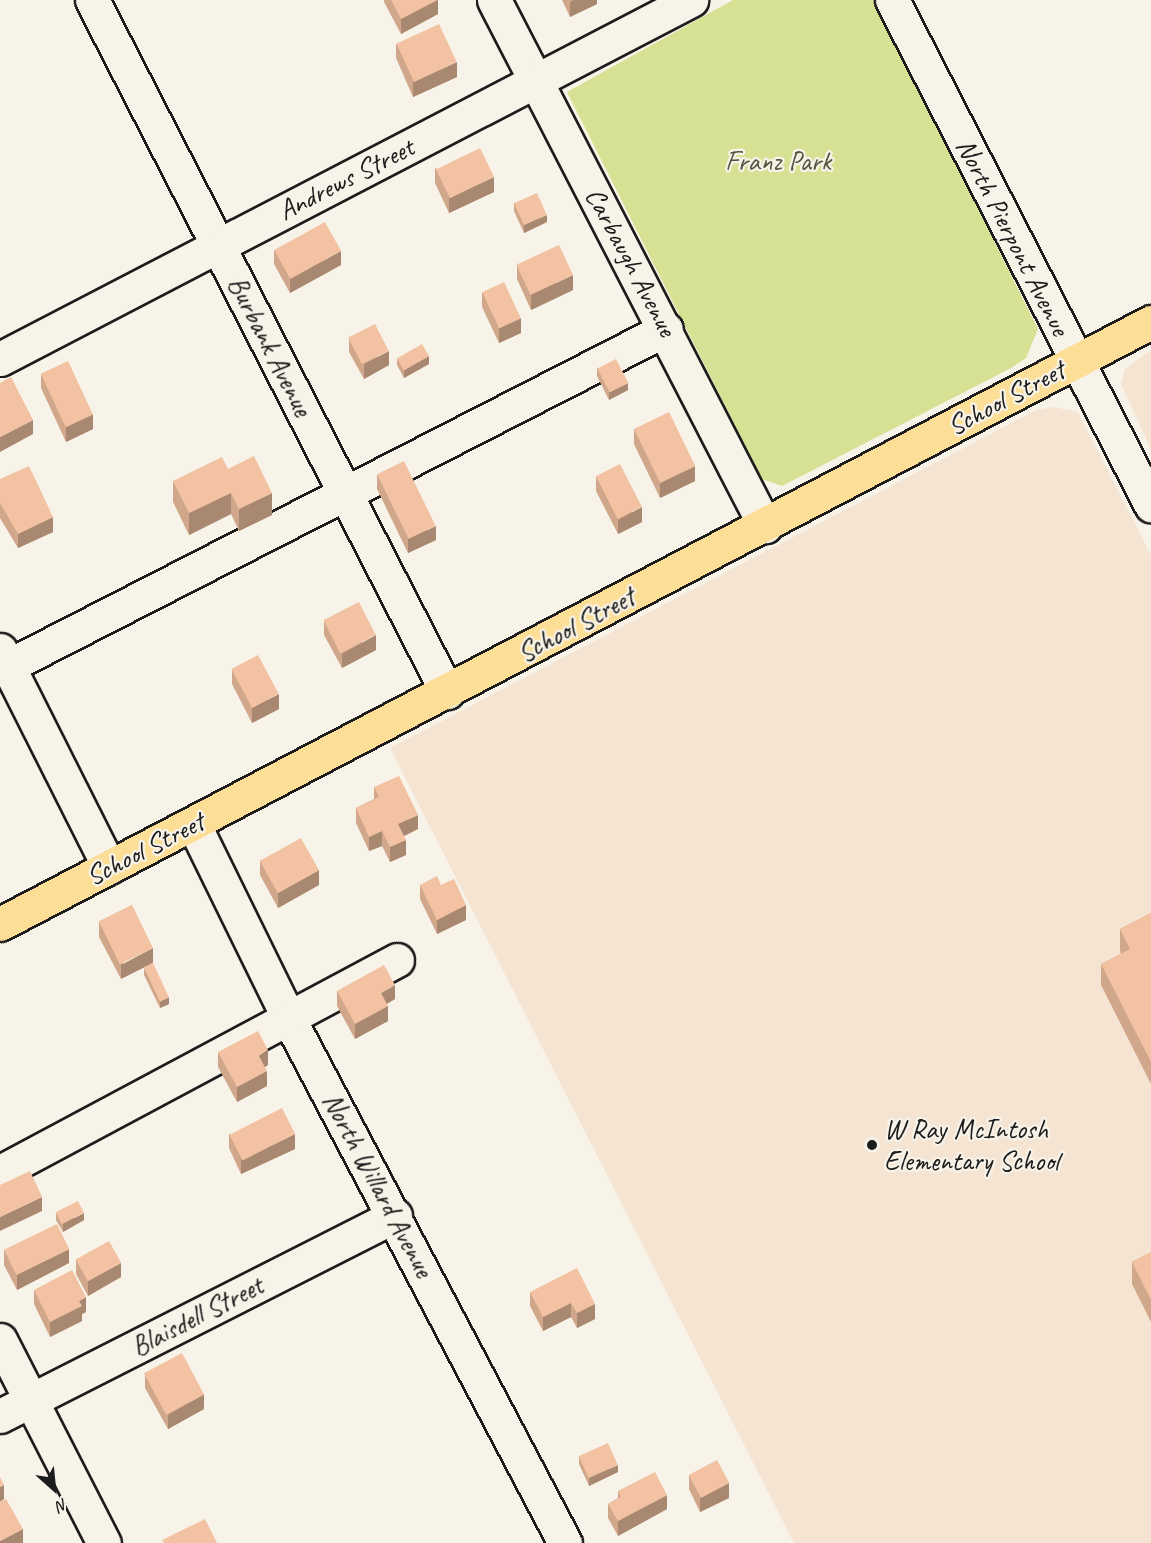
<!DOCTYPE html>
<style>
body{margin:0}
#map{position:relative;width:1151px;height:1543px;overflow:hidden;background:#f7f3e8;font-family:Caveat,sans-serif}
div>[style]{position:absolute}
.built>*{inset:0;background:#f6e4d3}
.green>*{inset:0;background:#d6e194}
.roads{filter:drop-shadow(2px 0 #1c1c1c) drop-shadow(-2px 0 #1c1c1c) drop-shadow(0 2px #1c1c1c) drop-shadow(0 -2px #1c1c1c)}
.minor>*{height:33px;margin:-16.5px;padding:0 16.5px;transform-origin:16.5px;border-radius:16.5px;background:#f7f3e8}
.major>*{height:33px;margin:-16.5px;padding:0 16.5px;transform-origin:16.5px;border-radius:16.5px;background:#fdde96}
.wall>*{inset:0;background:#d0a78b}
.shaded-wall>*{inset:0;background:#a98871}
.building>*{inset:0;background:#f2c2a2;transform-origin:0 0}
.dots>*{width:16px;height:16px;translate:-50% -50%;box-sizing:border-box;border:3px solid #f7f3e8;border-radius:50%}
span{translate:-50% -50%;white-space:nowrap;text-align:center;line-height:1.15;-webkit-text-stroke:4.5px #f7f3e8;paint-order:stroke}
.park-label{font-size:28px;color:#545740}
.street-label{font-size:28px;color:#1c1c1c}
.poi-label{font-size:28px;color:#1c1c1c}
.left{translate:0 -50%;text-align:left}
.north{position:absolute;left:24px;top:1459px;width:60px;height:60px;-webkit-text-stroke:4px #f7f3e8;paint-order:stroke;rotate:153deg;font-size:16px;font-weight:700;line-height:24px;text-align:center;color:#1c1c1c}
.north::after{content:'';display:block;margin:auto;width:21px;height:27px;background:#1c1c1c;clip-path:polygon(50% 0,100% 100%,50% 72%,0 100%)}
</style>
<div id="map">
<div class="built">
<div style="clip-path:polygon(1151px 350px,1151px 450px,1121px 384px,1125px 369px)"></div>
<div style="clip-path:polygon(1053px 407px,1078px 412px,1151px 555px,1151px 1543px,794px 1543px,390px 748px,1036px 410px)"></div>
</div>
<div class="green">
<div style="clip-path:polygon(733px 0,874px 0,1038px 329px,1026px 358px,1011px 368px,782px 486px,762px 479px,567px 92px)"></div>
</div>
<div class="roads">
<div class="minor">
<div style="left:92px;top:0;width:778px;rotate:62.84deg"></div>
<div style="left:494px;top:0;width:592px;rotate:62.74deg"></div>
<div style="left:892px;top:0;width:568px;rotate:62.85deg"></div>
<div style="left:0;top:359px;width:779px;rotate:-27.45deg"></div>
<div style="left:0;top:650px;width:243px;rotate:63.3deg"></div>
<div style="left:8px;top:666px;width:739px;rotate:-27.12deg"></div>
<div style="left:194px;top:825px;width:216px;rotate:63.9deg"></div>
<div style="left:289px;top:1019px;width:592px;rotate:62.22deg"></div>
<div style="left:0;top:1172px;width:450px;rotate:-28.1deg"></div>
<div style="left:0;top:1340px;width:228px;rotate:62.9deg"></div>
<div style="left:0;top:1416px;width:443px;rotate:-26.9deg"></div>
</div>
<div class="major">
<div style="left:0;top:924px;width:1299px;rotate:-27.61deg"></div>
</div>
</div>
<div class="wall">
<div style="clip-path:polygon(384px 0,438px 0,438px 14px,401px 34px,384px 2px)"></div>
<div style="clip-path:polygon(562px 0,597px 0,597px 4px,570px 17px)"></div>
<div style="clip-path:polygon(396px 44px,457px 77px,413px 97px,396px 58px)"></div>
<div style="clip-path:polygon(435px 168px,494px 192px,449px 213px,435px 183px)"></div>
<div style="clip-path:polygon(514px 203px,547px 222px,524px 233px,514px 211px)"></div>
<div style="clip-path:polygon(274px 250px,341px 265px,290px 293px,274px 264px)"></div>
<div style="clip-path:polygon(517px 265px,573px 290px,531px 310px,517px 279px)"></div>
<div style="clip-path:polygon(482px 292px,521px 333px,499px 343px,482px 307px)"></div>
<div style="clip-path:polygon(349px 338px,389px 365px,364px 379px,349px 352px)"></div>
<div style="clip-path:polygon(397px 358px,429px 364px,404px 378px,397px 365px)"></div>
<div style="clip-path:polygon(597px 368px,628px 390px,609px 400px,597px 376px)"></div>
<div style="clip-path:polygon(41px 374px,93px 429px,66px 442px,41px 388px)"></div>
<div style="clip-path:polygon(634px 429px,695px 481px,660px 498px,634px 444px)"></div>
<div style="clip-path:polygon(228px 469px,272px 515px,239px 531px,231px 514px,189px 535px,173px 502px,173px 481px)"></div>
<div style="clip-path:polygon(377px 474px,436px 540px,408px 553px,377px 489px)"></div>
<div style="clip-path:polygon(596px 476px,642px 522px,618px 534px,596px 491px)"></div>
<div style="clip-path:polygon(0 479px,53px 532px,18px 548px,0 518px)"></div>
<div style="clip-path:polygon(324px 621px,376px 650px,342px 668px,324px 635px)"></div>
<div style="clip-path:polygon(232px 669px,279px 709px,252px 723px,232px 684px)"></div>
<div style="clip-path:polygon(374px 787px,418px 829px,404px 836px,406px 855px,390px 862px,382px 846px,369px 851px,356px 823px,356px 808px,374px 799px)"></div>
<div style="clip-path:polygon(260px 860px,319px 885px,278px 908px,260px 875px)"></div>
<div style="clip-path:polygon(420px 885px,441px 885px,466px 920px,437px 934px,420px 899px)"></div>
<div style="clip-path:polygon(132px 905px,121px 979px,99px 937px,99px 922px)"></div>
<div style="clip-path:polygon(1151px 913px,1151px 1084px,1101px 985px,1101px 964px,1121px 954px,1120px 951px,1120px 929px)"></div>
<div style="clip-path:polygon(144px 968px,169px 1004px,160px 1008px,144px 975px)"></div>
<div style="clip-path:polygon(337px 991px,395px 999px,387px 1004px,388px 1021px,355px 1039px,337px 1006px)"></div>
<div style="clip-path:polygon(218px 1052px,268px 1065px,265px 1067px,267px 1086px,237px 1102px,218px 1067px)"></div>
<div style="clip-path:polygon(229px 1134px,295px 1149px,241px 1174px,229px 1148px)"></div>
<div style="clip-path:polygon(56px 1213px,84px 1220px,63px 1232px,56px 1220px)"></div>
<div style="clip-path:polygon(4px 1250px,69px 1263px,17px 1290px,4px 1265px)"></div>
<div style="clip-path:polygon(1151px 1252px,1151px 1322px,1132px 1284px,1132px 1262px)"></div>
<div style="clip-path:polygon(76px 1259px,121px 1277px,88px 1296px,76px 1274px)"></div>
<div style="clip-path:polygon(34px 1290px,86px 1312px,82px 1314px,82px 1321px,50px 1337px,34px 1304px)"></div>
<div style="clip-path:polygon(530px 1292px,595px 1304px,595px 1319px,577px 1328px,571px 1317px,543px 1331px,530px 1306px)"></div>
<div style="clip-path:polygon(145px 1374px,204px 1409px,168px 1429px,145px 1388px)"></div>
<div style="clip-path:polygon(579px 1457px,618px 1472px,589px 1486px,579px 1464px)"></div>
<div style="clip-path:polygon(689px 1475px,729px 1498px,700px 1512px,689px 1489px)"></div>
<div style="clip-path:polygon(618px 1491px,667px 1509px,618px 1536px,608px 1518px,608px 1504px,618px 1498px)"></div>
</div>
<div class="shaded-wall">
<div style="clip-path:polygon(438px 0,438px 14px,401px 34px,401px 19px)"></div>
<div style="clip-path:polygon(574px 0,597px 0,597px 4px,570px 17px,570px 2px)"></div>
<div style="clip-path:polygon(457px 62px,457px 77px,413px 97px,413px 82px)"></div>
<div style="clip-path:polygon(494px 177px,494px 192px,449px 213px,449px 198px)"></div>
<div style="clip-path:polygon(547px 215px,547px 222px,524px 233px,524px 225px)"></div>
<div style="clip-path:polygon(341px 251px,341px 265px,290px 293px,290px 279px)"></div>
<div style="clip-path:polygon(573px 275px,573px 290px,531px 310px,531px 295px)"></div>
<div style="clip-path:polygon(521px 318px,521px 333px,499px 343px,499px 328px)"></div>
<div style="clip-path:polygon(389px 351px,389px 365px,364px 379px,364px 364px)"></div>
<div style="clip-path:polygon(429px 356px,429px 364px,404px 378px,404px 370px)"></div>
<div style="clip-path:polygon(628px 383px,628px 390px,609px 400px,609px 392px)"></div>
<div style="clip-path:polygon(93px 414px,93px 429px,66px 442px,66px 427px)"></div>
<div style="clip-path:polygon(33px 420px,33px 434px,0 452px,0 437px)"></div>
<div style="clip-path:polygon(695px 466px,695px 481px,660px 498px,660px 483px)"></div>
<div style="clip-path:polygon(231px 493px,231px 514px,189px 535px,189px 513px)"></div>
<div style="clip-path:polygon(272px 493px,272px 515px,239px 531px,239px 509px)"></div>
<div style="clip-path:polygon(642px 507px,642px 522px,618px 534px,618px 520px)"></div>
<div style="clip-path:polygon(53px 517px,53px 532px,18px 548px,18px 534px)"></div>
<div style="clip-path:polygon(436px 526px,436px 540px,408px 553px,408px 539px)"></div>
<div style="clip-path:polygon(376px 635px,376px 650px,342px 668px,342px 654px)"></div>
<div style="clip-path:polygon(279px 694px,279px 709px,252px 723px,252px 708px)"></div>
<div style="clip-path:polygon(418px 815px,418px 829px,398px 839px,398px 824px)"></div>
<div style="clip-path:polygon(382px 831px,382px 846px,369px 851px,369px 837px)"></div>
<div style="clip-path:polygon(406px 840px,406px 855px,390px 862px,390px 847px)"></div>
<div style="clip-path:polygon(319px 870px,319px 885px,278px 908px,278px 893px)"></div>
<div style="clip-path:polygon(466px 905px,466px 920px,437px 934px,437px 920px)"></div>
<div style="clip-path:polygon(153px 948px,153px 963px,121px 979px,121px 965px)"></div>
<div style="clip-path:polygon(395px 985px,395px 999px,381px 1007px,381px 993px)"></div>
<div style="clip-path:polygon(169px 997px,169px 1004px,160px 1008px,160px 1001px)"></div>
<div style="clip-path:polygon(388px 1006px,388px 1021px,355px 1039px,355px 1024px)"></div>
<div style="clip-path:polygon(268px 1050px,268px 1065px,259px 1071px,259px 1056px)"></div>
<div style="clip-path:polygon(267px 1071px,267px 1086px,237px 1102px,237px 1087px)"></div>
<div style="clip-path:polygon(295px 1134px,295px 1149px,241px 1174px,241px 1160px)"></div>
<div style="clip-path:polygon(42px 1197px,42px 1211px,0 1231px,0 1217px)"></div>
<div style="clip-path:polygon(84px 1213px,84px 1220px,63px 1232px,63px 1224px)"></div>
<div style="clip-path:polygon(69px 1249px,69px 1263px,17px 1290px,17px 1275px)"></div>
<div style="clip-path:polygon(121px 1263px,121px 1277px,88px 1296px,88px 1281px)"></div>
<div style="clip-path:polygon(86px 1297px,86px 1312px,82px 1314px,82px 1321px,50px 1337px,50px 1322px,79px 1301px)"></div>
<div style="clip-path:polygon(571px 1303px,571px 1317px,543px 1331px,543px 1317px)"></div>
<div style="clip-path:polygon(595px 1304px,595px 1319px,577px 1328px,577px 1313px)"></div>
<div style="clip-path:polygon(204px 1394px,204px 1409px,168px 1429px,168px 1415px)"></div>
<div style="clip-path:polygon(618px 1465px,618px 1472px,589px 1486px,589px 1478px)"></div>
<div style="clip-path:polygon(729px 1483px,729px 1498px,700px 1512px,700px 1497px)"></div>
<div style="clip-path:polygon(4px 1485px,4px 1499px,0 1502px,0 1487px)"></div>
<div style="clip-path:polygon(667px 1495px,667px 1509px,618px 1536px,618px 1521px)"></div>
<div style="clip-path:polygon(23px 1529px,23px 1543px,0 1543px,0 1541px)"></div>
</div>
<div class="building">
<div style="clip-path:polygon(391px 0,437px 0,401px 19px)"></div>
<div style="left:439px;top:24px;width:42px;height:47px;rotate:65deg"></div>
<div style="left:480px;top:148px;width:32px;height:49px;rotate:64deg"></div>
<div style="left:537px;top:193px;width:24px;height:25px;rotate:66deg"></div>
<div style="left:325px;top:222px;width:33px;height:58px;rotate:61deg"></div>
<div style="left:559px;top:245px;width:33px;height:47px;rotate:65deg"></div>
<div style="left:504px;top:282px;width:40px;height:24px;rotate:65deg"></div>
<div style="left:375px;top:324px;width:30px;height:30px;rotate:63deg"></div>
<div style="left:422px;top:344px;width:14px;height:29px;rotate:60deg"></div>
<div style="left:616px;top:359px;width:27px;height:21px;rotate:63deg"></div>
<div style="left:68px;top:361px;width:59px;height:30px;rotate:65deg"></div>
<div style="clip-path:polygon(11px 377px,33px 420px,0 437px,0 383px)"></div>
<div style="left:669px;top:412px;width:60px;height:39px;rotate:64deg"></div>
<div style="clip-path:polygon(254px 456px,272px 493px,239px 509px,231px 493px,189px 513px,173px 481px,222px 457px,228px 469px)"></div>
<div style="left:404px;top:461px;width:72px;height:30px;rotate:64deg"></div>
<div style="left:620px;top:464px;width:48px;height:27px;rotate:63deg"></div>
<div style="clip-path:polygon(29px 466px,53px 517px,18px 534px,0 503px,0 479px)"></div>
<div style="left:359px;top:602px;width:37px;height:40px;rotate:63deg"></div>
<div style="left:258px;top:655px;width:44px;height:30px;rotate:62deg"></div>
<div style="clip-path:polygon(399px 776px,418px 815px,398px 824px,406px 840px,390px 847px,382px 831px,369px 837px,356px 808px,379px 797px,374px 787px)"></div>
<div style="left:301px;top:838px;width:37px;height:47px;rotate:61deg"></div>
<div style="clip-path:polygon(437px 876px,441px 885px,454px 879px,466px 905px,437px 920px,420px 885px)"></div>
<div style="left:132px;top:905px;width:48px;height:37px;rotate:64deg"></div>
<div style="clip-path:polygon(1151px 913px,1151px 1062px,1101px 964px,1130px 949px,1120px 929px)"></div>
<div style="left:153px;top:963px;width:38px;height:10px;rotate:65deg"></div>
<div style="clip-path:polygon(384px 965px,395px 985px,381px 993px,388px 1006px,355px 1024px,337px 991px)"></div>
<div style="clip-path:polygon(258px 1031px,268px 1050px,259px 1056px,267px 1071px,237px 1087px,218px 1052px)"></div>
<div style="left:282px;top:1108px;width:29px;height:59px;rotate:63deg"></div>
<div style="clip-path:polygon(30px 1171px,42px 1197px,0 1217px,0 1185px)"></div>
<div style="left:78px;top:1201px;width:13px;height:25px;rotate:63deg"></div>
<div style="left:57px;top:1224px;width:28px;height:59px;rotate:64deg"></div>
<div style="left:109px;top:1241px;width:25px;height:38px;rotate:61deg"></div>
<div style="clip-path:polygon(1151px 1252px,1151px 1300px,1132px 1262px)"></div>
<div style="clip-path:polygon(577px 1268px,595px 1304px,577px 1313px,571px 1303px,543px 1317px,530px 1292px)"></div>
<div style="clip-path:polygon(72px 1270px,86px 1297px,79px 1301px,82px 1306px,50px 1322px,34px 1290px)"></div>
<div style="left:182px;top:1353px;width:47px;height:43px;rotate:62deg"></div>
<div style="left:608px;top:1443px;width:24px;height:32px;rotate:66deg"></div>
<div style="left:717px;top:1460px;width:26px;height:32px;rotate:62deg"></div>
<div style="clip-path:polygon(655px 1472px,667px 1495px,618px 1521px,608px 1504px,621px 1497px,618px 1491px)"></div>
<div style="clip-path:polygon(0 1477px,4px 1485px,0 1487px)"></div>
<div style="clip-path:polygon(6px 1499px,23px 1529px,0 1541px,0 1502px)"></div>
<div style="clip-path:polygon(205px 1519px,217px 1543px,164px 1543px,162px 1540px)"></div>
</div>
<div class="dots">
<div style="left:872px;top:1145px;background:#1c1c1c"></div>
</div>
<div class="park-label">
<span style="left:778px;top:161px">Franz Park</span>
</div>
<div class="street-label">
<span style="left:346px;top:179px;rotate:-27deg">Andrews Street</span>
<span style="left:1013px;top:237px;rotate:63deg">North Pierpont Avenue</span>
<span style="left:631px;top:262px;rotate:62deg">Carbaugh Avenue</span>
<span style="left:270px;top:346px;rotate:63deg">Burbank Avenue</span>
<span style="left:1006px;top:398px;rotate:-28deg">School Street</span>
<span style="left:576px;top:625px;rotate:-28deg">School Street</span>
<span style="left:145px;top:849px;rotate:-27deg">School Street</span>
<span style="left:378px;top:1185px;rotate:62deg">North Willard Avenue</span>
<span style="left:197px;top:1316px;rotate:-27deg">Blaisdell Street</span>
</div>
<div class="poi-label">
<span class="left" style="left:884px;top:1145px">W Ray McIntosh<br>Elementary School</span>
</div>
<div class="north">N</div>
</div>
